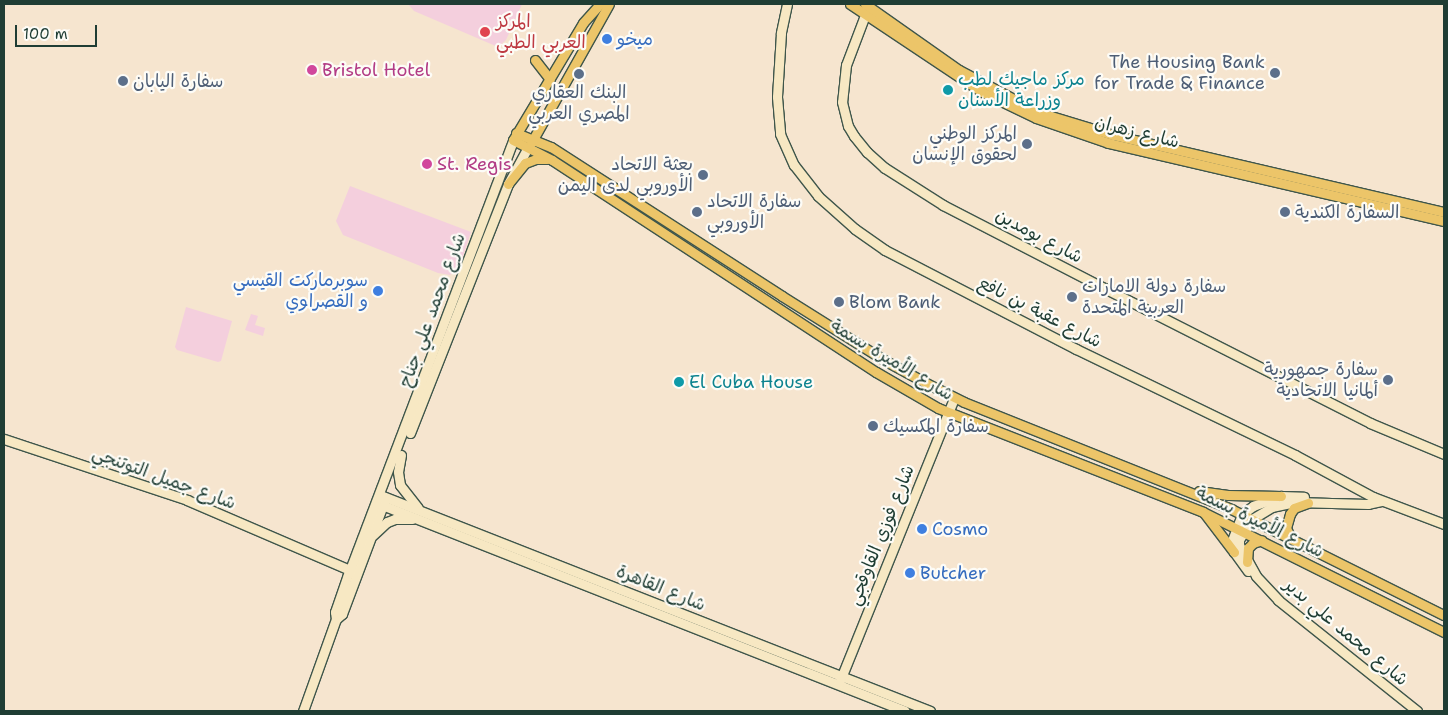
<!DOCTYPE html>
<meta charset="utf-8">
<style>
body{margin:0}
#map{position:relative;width:1448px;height:715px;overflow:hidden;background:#f6e5cf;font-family:"Shantell Sans","Playpen Sans Arabic",sans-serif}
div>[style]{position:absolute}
.built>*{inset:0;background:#f4cfdd}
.roads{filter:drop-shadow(1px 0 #3f564b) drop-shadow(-1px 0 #3f564b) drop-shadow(0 1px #3f564b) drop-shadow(0 -1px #3f564b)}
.secondary>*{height:9px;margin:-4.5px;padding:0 4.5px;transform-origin:4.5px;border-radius:4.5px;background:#f7e8c3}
.primary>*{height:9px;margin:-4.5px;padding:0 4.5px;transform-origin:4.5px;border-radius:4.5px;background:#ecc569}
.dots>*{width:14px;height:14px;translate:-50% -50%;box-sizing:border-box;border:2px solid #fdfcf7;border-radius:50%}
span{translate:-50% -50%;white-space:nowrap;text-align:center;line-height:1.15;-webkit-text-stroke:4.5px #fdfcf7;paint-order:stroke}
.health-label{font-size:18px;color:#be3a42}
.left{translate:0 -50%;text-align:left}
.shop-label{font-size:18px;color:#366cbe}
.right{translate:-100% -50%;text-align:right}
.service-label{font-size:18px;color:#4e5e75}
.hotel-label{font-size:18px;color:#b23c85}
.culture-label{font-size:18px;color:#0d838f}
.street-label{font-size:18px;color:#1f3d34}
.frame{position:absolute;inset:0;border:5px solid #1f3d34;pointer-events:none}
.scale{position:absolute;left:15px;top:25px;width:82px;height:22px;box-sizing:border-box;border:2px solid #1f3d34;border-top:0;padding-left:6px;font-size:15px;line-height:18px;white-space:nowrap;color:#1f3d34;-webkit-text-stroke:4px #fdfcf7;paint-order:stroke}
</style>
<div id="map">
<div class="built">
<div style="clip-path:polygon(408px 4px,522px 4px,506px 40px,498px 47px,414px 11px)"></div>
<div style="clip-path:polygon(350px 186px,471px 232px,459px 268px,450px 275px,438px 273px,343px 235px,336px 221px)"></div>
<div style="clip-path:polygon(186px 307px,232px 321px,221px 361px,218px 362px,177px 350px,175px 347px)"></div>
<div style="clip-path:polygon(251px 314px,258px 316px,255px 325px,265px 328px,263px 336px,245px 330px)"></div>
</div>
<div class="roads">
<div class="secondary">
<div style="left:787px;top:4px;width:30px;rotate:102deg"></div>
<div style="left:781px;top:33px;width:64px;rotate:93.6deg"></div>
<div style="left:777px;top:97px;width:37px;rotate:85deg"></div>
<div style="left:780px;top:134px;width:34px;rotate:66deg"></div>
<div style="left:794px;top:165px;width:39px;rotate:52deg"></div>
<div style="left:818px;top:196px;width:50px;rotate:41.7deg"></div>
<div style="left:855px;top:229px;width:37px;rotate:35deg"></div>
<div style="left:885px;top:250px;width:215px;rotate:27.4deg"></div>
<div style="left:1076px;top:349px;width:243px;rotate:25.8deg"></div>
<div style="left:1295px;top:455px;width:89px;rotate:28.3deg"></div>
<div style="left:1373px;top:497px;width:76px;rotate:20.8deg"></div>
<div style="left:865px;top:15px;width:53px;rotate:110.8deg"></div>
<div style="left:846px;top:65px;width:37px;rotate:96deg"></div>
<div style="left:842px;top:102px;width:25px;rotate:76deg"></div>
<div style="left:848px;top:126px;width:12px;rotate:59deg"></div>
<div style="left:854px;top:136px;width:21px;rotate:51deg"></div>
<div style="left:867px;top:152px;width:24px;rotate:42deg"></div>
<div style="left:885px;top:168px;width:69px;rotate:32.5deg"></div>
<div style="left:943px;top:205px;width:181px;rotate:27.3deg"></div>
<div style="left:1104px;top:288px;width:298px;rotate:26.9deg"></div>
<div style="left:1370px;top:423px;width:80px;rotate:22.7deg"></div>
<div style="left:410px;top:433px;width:268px;rotate:-68.5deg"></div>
<div style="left:508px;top:184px;width:42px;rotate:-61.6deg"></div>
<div style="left:4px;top:439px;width:193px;rotate:18.4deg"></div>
<div style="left:187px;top:500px;width:182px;rotate:23.3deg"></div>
<div style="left:401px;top:455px;width:17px;rotate:100deg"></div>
<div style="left:398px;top:472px;width:13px;rotate:81deg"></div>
<div style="left:400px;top:485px;width:29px;rotate:52deg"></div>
<div style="left:380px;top:495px;width:591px;rotate:21.44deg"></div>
<div style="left:1381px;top:501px;width:13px;rotate:167deg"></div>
<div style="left:1368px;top:504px;width:73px;rotate:-178.4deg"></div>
<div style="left:1295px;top:502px;width:24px;rotate:168deg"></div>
<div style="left:1272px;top:507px;width:23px;rotate:149deg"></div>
<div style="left:1252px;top:519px;width:25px;rotate:122deg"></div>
<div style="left:1239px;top:540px;width:5px;rotate:90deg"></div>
<div style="left:1239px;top:545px;width:35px;rotate:61deg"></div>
<div style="left:1256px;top:576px;width:33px;rotate:47deg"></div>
<div style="left:1278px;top:600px;width:178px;rotate:38.6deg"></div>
<div style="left:377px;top:503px;width:567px;rotate:21.5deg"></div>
<div style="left:373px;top:535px;width:19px;rotate:-43deg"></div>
<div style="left:387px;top:522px;width:9px;rotate:-21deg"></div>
<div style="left:395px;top:519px;width:17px"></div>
<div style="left:1248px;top:571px;width:24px;rotate:-126deg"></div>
<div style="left:1234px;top:552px;width:9px;rotate:-108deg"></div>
<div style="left:1231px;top:543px;width:31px;rotate:-69deg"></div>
<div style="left:1242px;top:514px;width:14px;rotate:-36deg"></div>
<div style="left:1253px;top:506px;width:30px;rotate:-20deg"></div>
<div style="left:1281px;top:496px;width:23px;rotate:2deg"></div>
<div style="left:336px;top:619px;width:8px;rotate:-40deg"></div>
<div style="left:342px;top:614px;width:120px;rotate:-69.4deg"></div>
<div style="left:839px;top:683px;width:307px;rotate:-68deg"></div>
<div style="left:303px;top:711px;width:98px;rotate:-70.3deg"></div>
<div style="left:336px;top:619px;width:7px;rotate:-98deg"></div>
<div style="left:335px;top:612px;width:39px;rotate:-71deg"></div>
<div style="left:348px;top:575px;width:465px;rotate:-69.2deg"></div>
</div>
<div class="primary">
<div style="left:600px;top:4px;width:25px;rotate:132deg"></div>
<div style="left:583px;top:23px;width:136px;rotate:120.9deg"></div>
<div style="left:513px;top:140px;width:44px;rotate:27.1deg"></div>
<div style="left:552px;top:160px;width:387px;rotate:33.2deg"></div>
<div style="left:876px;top:372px;width:72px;rotate:30.1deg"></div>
<div style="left:938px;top:408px;width:285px;rotate:21.4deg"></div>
<div style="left:1203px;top:512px;width:269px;rotate:26.5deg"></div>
<div style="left:850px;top:4px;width:159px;rotate:33.7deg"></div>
<div style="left:982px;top:92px;width:60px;rotate:25.7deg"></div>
<div style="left:1036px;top:118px;width:76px;rotate:19.1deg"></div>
<div style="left:1108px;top:143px;width:345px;rotate:13.1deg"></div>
<div style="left:865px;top:4px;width:115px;rotate:35.1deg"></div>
<div style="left:959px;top:70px;width:89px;rotate:28deg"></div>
<div style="left:1038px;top:112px;width:78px;rotate:17deg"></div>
<div style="left:1113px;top:135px;width:340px;rotate:13.1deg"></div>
<div style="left:535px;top:60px;width:24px;rotate:52deg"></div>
<div style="left:516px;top:133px;width:38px;rotate:22deg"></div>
<div style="left:551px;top:147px;width:275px;rotate:32.8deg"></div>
<div style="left:782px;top:296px;width:120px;rotate:32.1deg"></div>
<div style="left:884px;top:360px;width:48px;rotate:28.7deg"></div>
<div style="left:926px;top:383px;width:42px;rotate:26.6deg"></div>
<div style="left:964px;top:402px;width:288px;rotate:21.8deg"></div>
<div style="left:1231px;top:509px;width:238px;rotate:26.5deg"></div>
<div style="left:531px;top:143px;width:159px;rotate:-60.7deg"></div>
<div style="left:508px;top:184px;width:27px;rotate:-51deg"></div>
<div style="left:525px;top:163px;width:12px;rotate:-20deg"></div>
<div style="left:536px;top:159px;width:11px"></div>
<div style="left:1199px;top:491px;width:29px;rotate:8deg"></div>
<div style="left:1228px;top:495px;width:53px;rotate:1.1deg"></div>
<div style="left:1205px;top:514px;width:48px;rotate:52.7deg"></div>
<div style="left:1290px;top:536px;width:9px;rotate:-117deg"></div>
<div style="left:1286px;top:528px;width:15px;rotate:-74deg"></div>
<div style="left:1290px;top:514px;width:7px;rotate:-56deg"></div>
<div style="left:1294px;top:508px;width:15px;rotate:-20deg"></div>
<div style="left:1247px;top:562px;width:14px;rotate:-86deg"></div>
<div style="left:1248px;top:548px;width:7px;rotate:-45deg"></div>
<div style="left:1253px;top:543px;width:9px;rotate:-18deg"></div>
</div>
</div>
<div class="dots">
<div style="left:485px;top:32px;background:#e0444e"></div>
<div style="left:607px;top:39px;background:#3f7fe0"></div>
<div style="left:312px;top:70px;background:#d1479c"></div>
<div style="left:1275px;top:73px;background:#5c6f8a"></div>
<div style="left:579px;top:74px;background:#5c6f8a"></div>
<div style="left:123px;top:81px;background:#5c6f8a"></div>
<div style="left:948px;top:90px;background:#0f9aa8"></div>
<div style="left:1027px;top:144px;background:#5c6f8a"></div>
<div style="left:427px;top:164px;background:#d1479c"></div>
<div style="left:703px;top:175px;background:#5c6f8a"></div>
<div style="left:697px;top:212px;background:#5c6f8a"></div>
<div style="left:1285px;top:212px;background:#5c6f8a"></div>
<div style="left:378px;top:291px;background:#3f7fe0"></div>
<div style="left:1072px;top:297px;background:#5c6f8a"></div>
<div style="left:839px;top:302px;background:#5c6f8a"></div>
<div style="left:1388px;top:380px;background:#5c6f8a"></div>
<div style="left:679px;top:382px;background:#0f9aa8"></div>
<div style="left:873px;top:426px;background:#5c6f8a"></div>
<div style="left:922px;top:529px;background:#3f7fe0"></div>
<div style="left:910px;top:573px;background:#3f7fe0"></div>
</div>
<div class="health-label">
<span class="left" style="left:496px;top:32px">المركز<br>العربي الطبي</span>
</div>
<div class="shop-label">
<span class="left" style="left:617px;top:39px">ميخو</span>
<span class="right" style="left:368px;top:291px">سوبرماركت القيسي<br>و القصراوي</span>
<span class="left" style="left:932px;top:529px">Cosmo</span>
<span class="left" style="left:920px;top:573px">Butcher</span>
</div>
<div class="service-label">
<span class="right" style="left:1265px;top:73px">The Housing Bank<br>for Trade &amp; Finance</span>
<span class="left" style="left:133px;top:81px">سفارة اليابان</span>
<span style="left:579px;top:103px">البنك العقاري<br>المصري العربي</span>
<span class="right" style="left:1017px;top:144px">المركز الوطني<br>لحقوق الإنسان</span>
<span class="right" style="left:693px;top:175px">بعثة الاتحاد<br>الأوروبي لدى اليمن</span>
<span class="left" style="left:707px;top:212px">سفارة الاتحاد<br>الأوروبي</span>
<span class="left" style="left:1295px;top:212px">السفارة الكندية</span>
<span class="left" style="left:1082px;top:297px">سفارة دولة الامارات<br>العربية المتحدة</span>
<span class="left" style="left:849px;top:302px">Blom Bank</span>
<span class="right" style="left:1378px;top:380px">سفارة جمهورية<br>ألمانيا الاتحادية</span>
<span class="left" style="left:883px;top:426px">سفارة المكسيك</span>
</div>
<div class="hotel-label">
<span class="left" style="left:322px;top:70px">Bristol Hotel</span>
<span class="left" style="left:437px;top:164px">St. Regis</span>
</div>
<div class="culture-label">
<span class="left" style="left:958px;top:90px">مركز ماجيك لطب<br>وزراعة الأسنان</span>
<span class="left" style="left:689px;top:382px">El Cuba House</span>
</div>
<div class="street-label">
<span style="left:1137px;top:132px;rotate:14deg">شارع زهران</span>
<span style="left:1039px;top:236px;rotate:28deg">شارع بومدين</span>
<span style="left:432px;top:310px;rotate:-70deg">شارع محمد علي جناح</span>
<span style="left:1040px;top:312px;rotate:27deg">شارع عقبة بن نافع</span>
<span style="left:892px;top:360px;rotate:31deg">شارع الأميرة بسمة</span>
<span style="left:164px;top:478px;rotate:20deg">شارع جميل التوتنجي</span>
<span style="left:1260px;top:522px;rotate:26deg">شارع الأميرة بسمة</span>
<span style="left:881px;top:535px;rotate:-68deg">شارع فوزي القاوقجي</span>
<span style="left:661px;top:588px;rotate:22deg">شارع القاهرة</span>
<span style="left:1346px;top:632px;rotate:40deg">شارع محمد علي بدير</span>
</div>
<div class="frame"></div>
<div class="scale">100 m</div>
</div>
